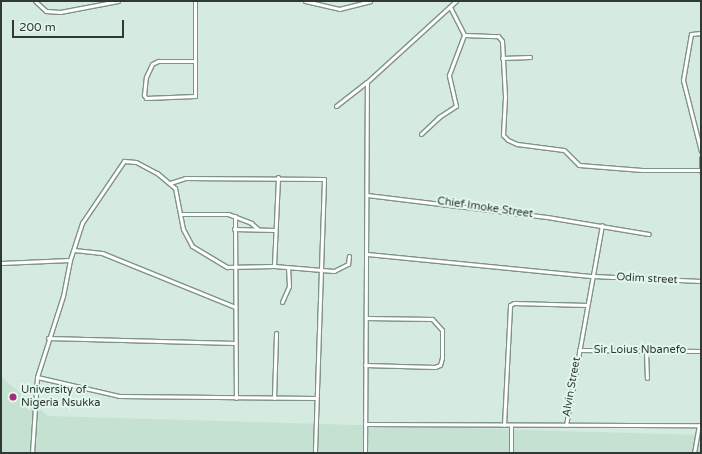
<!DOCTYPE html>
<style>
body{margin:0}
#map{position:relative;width:702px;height:454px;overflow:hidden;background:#d6ebdf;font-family:"Varela Round",sans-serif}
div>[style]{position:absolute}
.built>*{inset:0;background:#c4e1d1}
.roads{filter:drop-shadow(1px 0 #7f9388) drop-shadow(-1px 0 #7f9388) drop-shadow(0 1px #7f9388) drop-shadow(0 -1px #7f9388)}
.street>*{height:3px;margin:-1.5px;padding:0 1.5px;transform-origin:1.5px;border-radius:1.5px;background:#fff}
.dots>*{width:11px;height:11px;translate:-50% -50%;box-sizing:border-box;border:2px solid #e3f8ec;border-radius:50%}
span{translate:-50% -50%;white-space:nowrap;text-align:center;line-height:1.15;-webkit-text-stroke:4px #e3f8ec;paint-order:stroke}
.street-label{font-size:11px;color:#313934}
.poi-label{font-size:11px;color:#313934}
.left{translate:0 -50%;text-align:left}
.frame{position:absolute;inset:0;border:2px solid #313934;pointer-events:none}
.scale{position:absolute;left:12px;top:20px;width:112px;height:18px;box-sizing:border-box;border:2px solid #313934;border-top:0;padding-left:5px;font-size:12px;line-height:14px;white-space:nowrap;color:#313934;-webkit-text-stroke:3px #e3f8ec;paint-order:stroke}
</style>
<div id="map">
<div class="built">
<div style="clip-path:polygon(1px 377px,48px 416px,701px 435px,701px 453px,1px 453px)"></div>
</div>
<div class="roads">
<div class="street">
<div style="left:35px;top:1px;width:15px;rotate:42deg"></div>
<div style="left:46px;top:11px;width:14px;rotate:4deg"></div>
<div style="left:60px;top:12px;width:59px;rotate:-10.7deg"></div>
<div style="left:195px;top:1px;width:95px;rotate:90deg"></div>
<div style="left:195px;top:96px;width:49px;rotate:177.7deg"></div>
<div style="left:146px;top:98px;width:4px;rotate:-124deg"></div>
<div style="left:144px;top:95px;width:18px;rotate:-84deg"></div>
<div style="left:146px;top:77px;width:14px;rotate:-65deg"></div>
<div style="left:152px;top:64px;width:7px;rotate:-27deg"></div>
<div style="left:158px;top:61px;width:37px"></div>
<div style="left:305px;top:1px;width:35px;rotate:13deg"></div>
<div style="left:339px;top:9px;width:32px;rotate:-14deg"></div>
<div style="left:450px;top:7px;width:31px;rotate:63deg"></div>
<div style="left:464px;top:35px;width:34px;rotate:2deg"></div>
<div style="left:498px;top:36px;width:6px;rotate:51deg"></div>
<div style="left:502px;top:41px;width:56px;rotate:86.9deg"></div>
<div style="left:505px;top:97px;width:38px;rotate:93deg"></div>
<div style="left:503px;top:135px;width:7px;rotate:45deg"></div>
<div style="left:508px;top:140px;width:10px;rotate:24deg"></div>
<div style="left:517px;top:144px;width:47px;rotate:7.3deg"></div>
<div style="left:564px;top:150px;width:21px;rotate:45deg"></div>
<div style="left:579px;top:165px;width:63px;rotate:4.5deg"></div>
<div style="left:642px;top:170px;width:59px"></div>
<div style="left:701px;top:33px;width:10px;rotate:174deg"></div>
<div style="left:691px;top:34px;width:47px;rotate:99.9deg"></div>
<div style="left:683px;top:80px;width:73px;rotate:75.8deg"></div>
<div style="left:502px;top:58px;width:28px;rotate:-2deg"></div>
<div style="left:336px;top:106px;width:39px;rotate:-38deg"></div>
<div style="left:421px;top:134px;width:25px;rotate:-43deg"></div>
<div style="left:439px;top:117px;width:20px;rotate:-33deg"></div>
<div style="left:456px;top:106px;width:32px;rotate:-103deg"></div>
<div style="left:449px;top:75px;width:43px;rotate:-69.4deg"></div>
<div style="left:701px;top:158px;width:13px;rotate:90deg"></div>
<div style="left:170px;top:183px;width:16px;rotate:-18deg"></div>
<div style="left:185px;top:178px;width:139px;rotate:0.4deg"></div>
<div style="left:324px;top:179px;width:274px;rotate:91.9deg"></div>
<div style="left:367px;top:195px;width:181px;rotate:7deg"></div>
<div style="left:547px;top:217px;width:103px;rotate:9.5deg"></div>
<div style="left:181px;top:214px;width:47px"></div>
<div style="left:228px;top:214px;width:25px;rotate:21deg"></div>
<div style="left:251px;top:223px;width:9px;rotate:41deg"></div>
<div style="left:235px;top:216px;width:182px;rotate:89.7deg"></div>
<div style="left:234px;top:229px;width:41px;rotate:1.4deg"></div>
<div style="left:74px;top:250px;width:28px;rotate:6deg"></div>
<div style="left:102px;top:253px;width:144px;rotate:22.1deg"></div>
<div style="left:367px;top:254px;width:227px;rotate:5.6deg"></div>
<div style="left:593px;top:276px;width:108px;rotate:2.7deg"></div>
<div style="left:1px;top:263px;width:69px;rotate:-2.5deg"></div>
<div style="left:274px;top:266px;width:89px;rotate:-87.4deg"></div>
<div style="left:282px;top:302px;width:17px;rotate:-66deg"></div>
<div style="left:289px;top:286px;width:18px;rotate:-93deg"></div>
<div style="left:48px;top:338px;width:187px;rotate:1.5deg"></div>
<div style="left:579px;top:350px;width:122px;rotate:0.5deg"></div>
<div style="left:646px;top:351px;width:27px;rotate:88deg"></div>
<div style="left:365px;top:365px;width:70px;rotate:1.6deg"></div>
<div style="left:435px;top:367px;width:5px;rotate:-22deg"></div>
<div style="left:440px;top:365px;width:7px;rotate:-74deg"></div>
<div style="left:442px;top:358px;width:28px;rotate:-90deg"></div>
<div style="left:442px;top:330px;width:15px;rotate:-132deg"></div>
<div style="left:432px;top:319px;width:66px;rotate:-179.1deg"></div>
<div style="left:37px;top:377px;width:84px;rotate:13deg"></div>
<div style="left:119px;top:396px;width:196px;rotate:0.6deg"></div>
<div style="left:274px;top:398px;width:65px;rotate:-88.2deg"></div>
<div style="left:365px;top:424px;width:336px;rotate:0.2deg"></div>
<div style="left:504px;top:425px;width:120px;rotate:-87.1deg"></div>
<div style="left:510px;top:305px;width:4px;rotate:-27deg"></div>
<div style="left:514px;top:303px;width:73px;rotate:1.6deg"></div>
<div style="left:566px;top:425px;width:203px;rotate:-79.8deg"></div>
<div style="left:32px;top:453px;width:76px;rotate:-86.2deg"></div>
<div style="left:37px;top:377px;width:85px;rotate:-72.2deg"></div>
<div style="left:63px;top:296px;width:37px;rotate:-79deg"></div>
<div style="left:70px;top:260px;width:39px;rotate:-72deg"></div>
<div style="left:82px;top:223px;width:75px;rotate:-55.9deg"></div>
<div style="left:124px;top:161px;width:12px;rotate:5deg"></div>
<div style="left:136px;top:162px;width:24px;rotate:28deg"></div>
<div style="left:157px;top:173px;width:23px;rotate:40deg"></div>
<div style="left:175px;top:188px;width:42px;rotate:79deg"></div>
<div style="left:183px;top:229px;width:19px;rotate:62deg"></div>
<div style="left:192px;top:246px;width:41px;rotate:31deg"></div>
<div style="left:227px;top:267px;width:47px;rotate:-1.2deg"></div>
<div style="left:274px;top:266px;width:60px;rotate:4.8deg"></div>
<div style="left:334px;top:271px;width:16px;rotate:-27deg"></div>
<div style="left:348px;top:264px;width:8px;rotate:-83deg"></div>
<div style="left:365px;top:453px;width:371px;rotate:-89.7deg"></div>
<div style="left:367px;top:82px;width:120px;rotate:-42.3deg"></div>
<div style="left:511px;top:453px;width:28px;rotate:-90deg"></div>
<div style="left:694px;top:453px;width:28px;rotate:-80deg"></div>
</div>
</div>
<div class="dots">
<div style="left:13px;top:397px;background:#a5297e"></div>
</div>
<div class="street-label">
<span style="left:485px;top:208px;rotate:8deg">Chief Imoke Street</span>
<span style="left:647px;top:279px;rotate:3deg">Odim street</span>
<span style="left:640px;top:350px">Sir Loius Nbanefo</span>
<span style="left:572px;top:387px;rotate:-80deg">Alvin Street</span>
</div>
<div class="poi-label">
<span class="left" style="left:21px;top:397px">University of<br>Nigeria Nsukka</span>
</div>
<div class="frame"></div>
<div class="scale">200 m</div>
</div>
